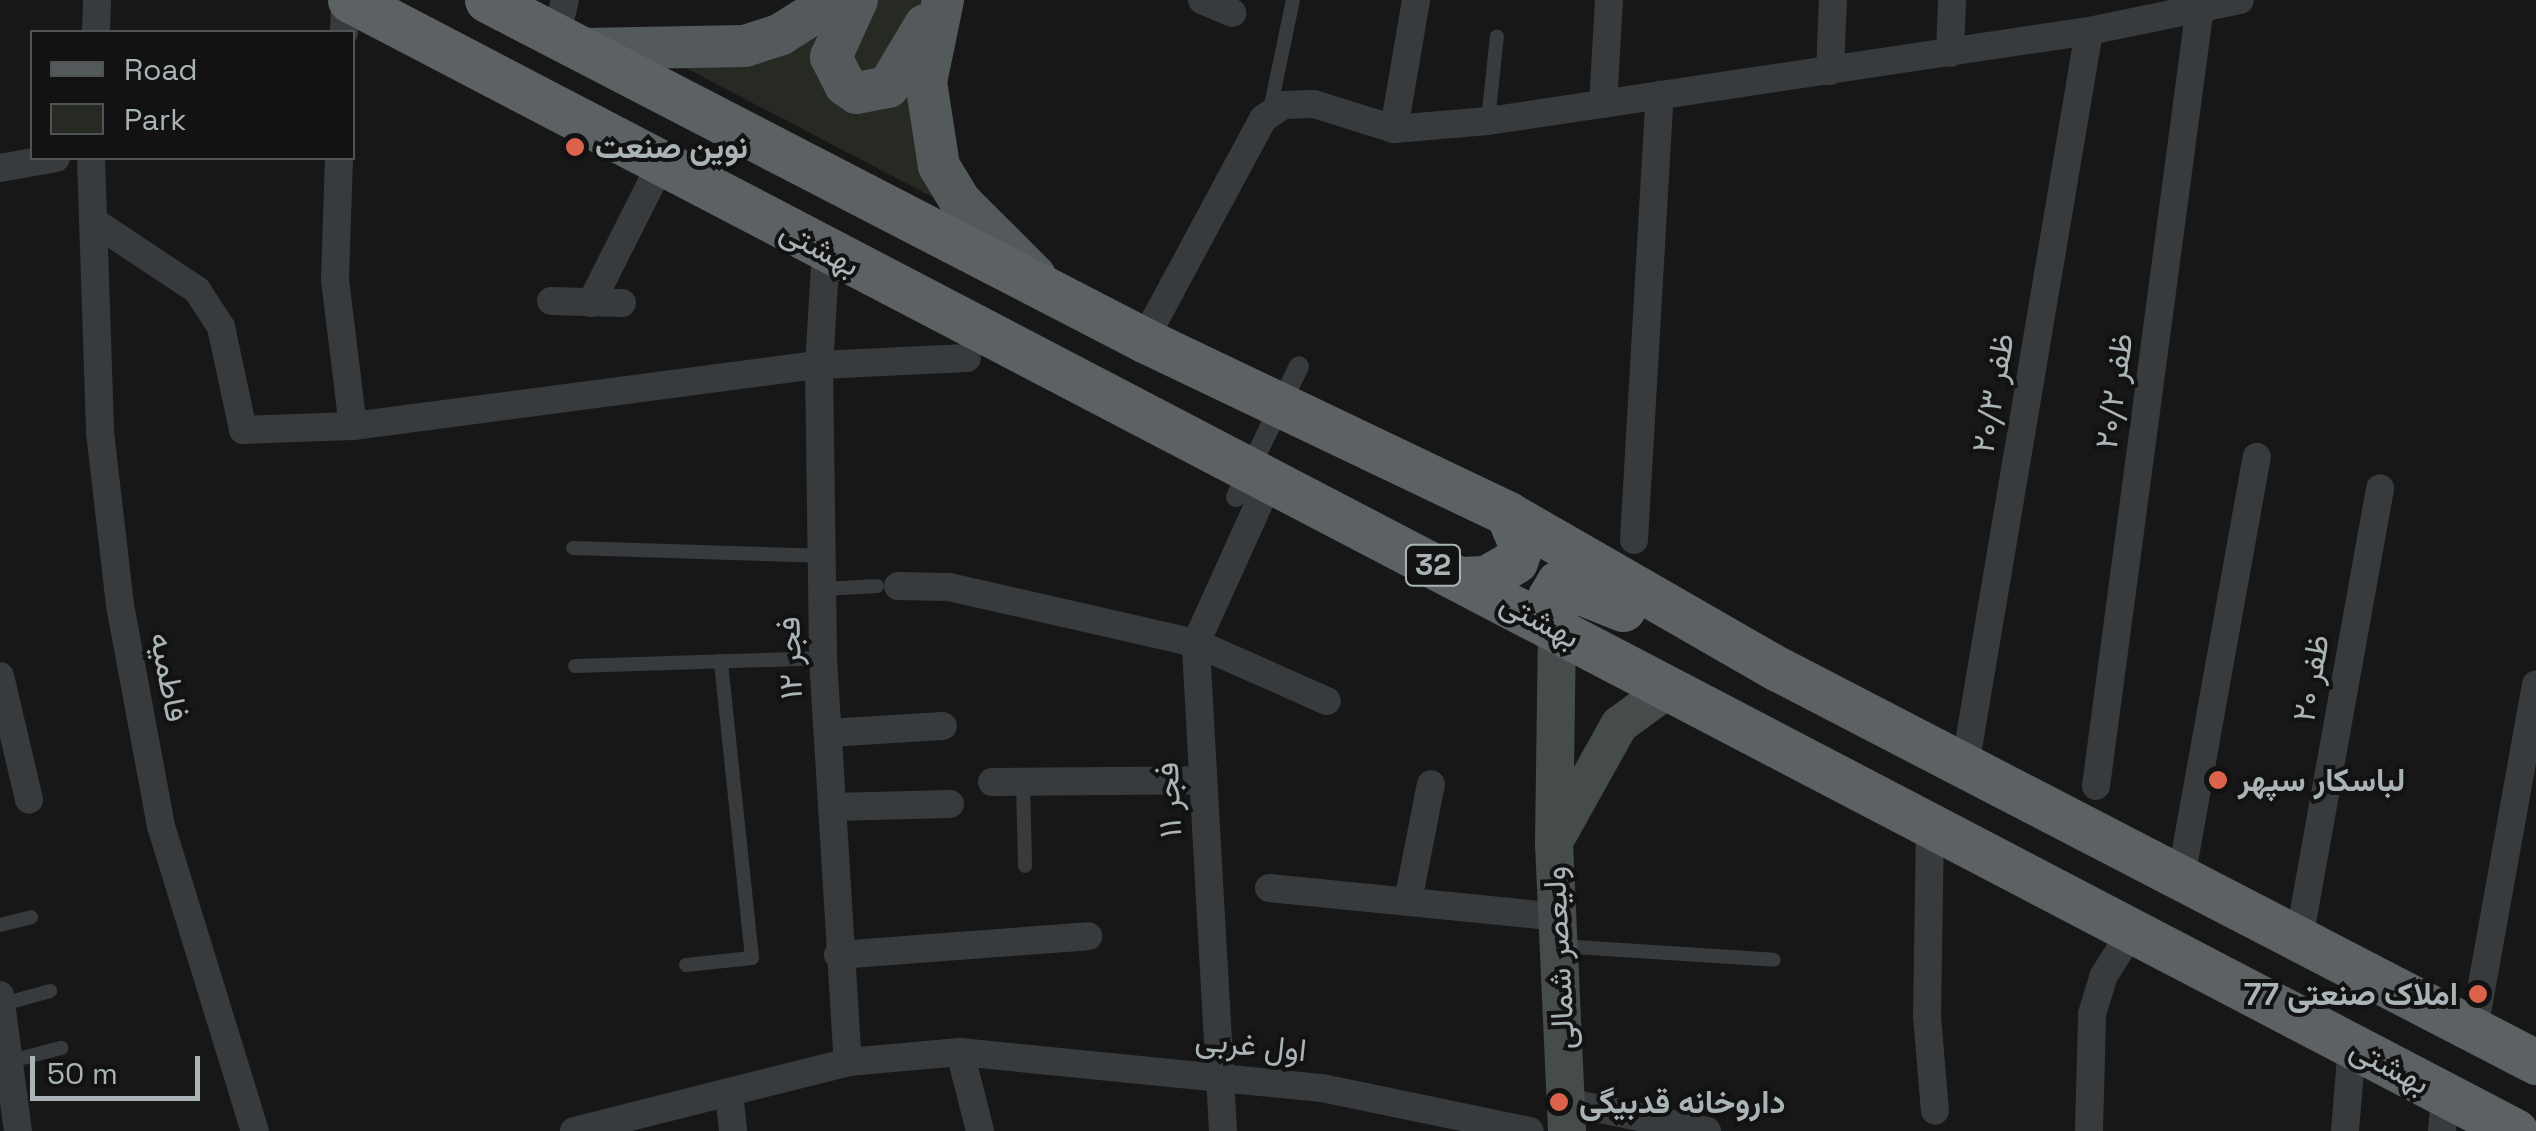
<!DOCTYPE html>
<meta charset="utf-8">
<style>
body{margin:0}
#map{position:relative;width:2536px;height:1131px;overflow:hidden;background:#171718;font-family:"Space Grotesk",Vazirmatn,sans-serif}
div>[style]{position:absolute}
.green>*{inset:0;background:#262a23}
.service>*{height:14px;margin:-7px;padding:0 7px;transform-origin:7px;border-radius:7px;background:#383b3d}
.pedestrian>*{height:20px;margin:-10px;padding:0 10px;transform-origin:10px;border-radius:10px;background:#383b3d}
.minor>*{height:28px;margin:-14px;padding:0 14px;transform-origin:14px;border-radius:14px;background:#383b3d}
.secondary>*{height:38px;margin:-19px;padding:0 19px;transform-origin:19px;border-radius:19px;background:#464b4c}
.primary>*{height:42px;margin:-21px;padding:0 21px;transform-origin:21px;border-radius:21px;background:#54595b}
.trunk>*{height:45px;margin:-22.5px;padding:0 22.5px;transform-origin:22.5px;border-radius:22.5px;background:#5c6264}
.dots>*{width:28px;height:28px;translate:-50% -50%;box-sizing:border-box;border:5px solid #121213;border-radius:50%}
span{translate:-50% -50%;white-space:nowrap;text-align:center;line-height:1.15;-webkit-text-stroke:8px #121213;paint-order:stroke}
.shield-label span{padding:2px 8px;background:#121213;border:2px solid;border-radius:8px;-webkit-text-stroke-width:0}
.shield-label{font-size:30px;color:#aab4b6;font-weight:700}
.poi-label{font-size:32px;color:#aab4b6;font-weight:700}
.left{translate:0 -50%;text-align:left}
.right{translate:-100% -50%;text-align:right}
.street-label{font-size:32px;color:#aab4b6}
.legend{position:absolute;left:30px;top:30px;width:325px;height:130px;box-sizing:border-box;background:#121213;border:2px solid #4f5354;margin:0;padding:12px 18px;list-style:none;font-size:30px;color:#aab4b6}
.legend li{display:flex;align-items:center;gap:20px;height:50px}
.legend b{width:50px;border:2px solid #4f5354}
.scale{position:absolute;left:30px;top:1056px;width:170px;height:45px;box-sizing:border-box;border:5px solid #aab4b6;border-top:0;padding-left:12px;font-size:30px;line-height:35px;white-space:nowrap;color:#aab4b6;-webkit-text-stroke:8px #121213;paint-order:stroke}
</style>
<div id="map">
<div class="green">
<div style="clip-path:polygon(875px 0,923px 0,891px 63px,860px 78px,846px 40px)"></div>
<div style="clip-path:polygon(825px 23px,816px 68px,909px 80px,940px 201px,684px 67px)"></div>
</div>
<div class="service">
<div style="left:1270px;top:110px;width:112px;rotate:-78.2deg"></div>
<div style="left:1488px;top:121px;width:85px;rotate:-84deg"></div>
<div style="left:573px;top:548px;width:249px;rotate:1.8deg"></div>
<div style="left:823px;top:589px;width:54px;rotate:-3.2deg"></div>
<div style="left:575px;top:666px;width:248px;rotate:-1.8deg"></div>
<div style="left:1023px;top:782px;width:84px;rotate:88.6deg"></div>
<div style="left:0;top:925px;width:32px;rotate:-14deg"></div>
<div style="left:1560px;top:946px;width:214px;rotate:3.7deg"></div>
<div style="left:686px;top:965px;width:66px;rotate:-6.1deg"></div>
<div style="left:752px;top:958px;width:299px;rotate:-96deg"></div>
<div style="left:3px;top:1004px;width:49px;rotate:-15.5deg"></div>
<div style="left:11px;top:1061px;width:52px;rotate:-14.6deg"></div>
</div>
<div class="pedestrian">
<div style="left:1236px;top:497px;width:145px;rotate:-64.3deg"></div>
</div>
<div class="minor">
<div style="left:1202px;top:0;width:33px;rotate:23deg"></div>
<div style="left:96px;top:32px;width:32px;rotate:-88deg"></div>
<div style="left:344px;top:32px;width:32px;rotate:-88deg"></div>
<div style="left:556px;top:36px;width:37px;rotate:-76deg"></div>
<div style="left:1950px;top:53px;width:53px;rotate:-87.8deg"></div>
<div style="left:1830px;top:71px;width:71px;rotate:-87.6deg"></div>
<div style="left:1603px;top:104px;width:104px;rotate:-86.7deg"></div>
<div style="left:1394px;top:129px;width:131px;rotate:-80.3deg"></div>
<div style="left:91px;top:158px;width:274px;rotate:88.1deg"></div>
<div style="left:100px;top:432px;width:174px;rotate:83.4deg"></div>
<div style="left:120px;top:605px;width:225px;rotate:79.5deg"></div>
<div style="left:161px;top:826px;width:319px;rotate:72.9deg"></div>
<div style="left:339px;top:158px;width:122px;rotate:91.9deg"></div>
<div style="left:335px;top:280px;width:147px;rotate:83deg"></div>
<div style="left:0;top:168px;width:57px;rotate:-10.1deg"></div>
<div style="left:93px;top:221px;width:125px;rotate:33.6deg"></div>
<div style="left:197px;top:290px;width:44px;rotate:57deg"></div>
<div style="left:221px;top:327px;width:105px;rotate:77.9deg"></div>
<div style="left:243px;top:430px;width:110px;rotate:-2.1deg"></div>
<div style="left:353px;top:426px;width:470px;rotate:-7.5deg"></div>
<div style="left:819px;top:365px;width:148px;rotate:-2.7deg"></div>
<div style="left:826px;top:251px;width:114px;rotate:93.5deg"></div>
<div style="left:819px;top:365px;width:293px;rotate:89.2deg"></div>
<div style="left:823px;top:658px;width:405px;rotate:86.5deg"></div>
<div style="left:551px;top:301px;width:71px;rotate:1.6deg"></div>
<div style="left:591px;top:303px;width:156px;rotate:-63.3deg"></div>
<div style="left:1144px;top:340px;width:251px;rotate:-61.7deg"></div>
<div style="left:1263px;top:119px;width:24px;rotate:-35deg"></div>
<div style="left:1283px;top:105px;width:31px;rotate:-2deg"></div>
<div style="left:1314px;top:104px;width:84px;rotate:17.4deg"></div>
<div style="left:1394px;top:129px;width:94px;rotate:-4.9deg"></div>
<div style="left:1488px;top:121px;width:608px;rotate:-8.52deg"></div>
<div style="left:2089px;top:31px;width:154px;rotate:-11.6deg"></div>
<div style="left:1634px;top:540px;width:446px;rotate:-86.7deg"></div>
<div style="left:898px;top:586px;width:51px;rotate:1.1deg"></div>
<div style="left:949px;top:587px;width:253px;rotate:12.8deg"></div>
<div style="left:1196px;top:643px;width:143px;rotate:23.9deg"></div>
<div style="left:0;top:676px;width:127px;rotate:76.8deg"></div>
<div style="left:828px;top:733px;width:115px;rotate:-3.5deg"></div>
<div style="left:1965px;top:766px;width:745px;rotate:-80.42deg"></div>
<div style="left:992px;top:782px;width:211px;rotate:-0.5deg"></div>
<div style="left:2096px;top:786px;width:786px;rotate:-82.4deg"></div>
<div style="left:832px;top:807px;width:118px;rotate:-1.5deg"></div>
<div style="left:1930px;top:827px;width:189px;rotate:90.9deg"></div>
<div style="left:1927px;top:1016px;width:95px;rotate:85.2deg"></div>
<div style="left:2181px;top:878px;width:428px;rotate:-79.8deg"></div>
<div style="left:1269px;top:888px;width:290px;rotate:5.7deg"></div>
<div style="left:1408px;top:901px;width:119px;rotate:-78.9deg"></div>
<div style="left:2299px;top:939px;width:458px;rotate:-79.8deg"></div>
<div style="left:838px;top:955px;width:251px;rotate:-4.3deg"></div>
<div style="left:0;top:995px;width:137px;rotate:82.5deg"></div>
<div style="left:2474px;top:1029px;width:350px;rotate:-79.8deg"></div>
<div style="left:960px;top:1052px;width:81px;rotate:75.8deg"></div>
<div style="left:729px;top:1092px;width:39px;rotate:84deg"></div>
<div style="left:1566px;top:1102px;width:144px;rotate:11.6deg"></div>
<div style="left:574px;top:1131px;width:283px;rotate:-14.1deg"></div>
<div style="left:848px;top:1062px;width:112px;rotate:-5.1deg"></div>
<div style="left:960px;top:1052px;width:364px;rotate:5.7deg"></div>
<div style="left:1322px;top:1088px;width:212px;rotate:11.7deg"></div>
<div style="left:1223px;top:1131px;width:489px;rotate:-93.2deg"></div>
<div style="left:1196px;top:643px;width:178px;rotate:-65.7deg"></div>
<div style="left:2089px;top:1131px;width:117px;rotate:-88.5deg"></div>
<div style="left:2092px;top:1014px;width:39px;rotate:-73deg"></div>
<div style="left:2103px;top:977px;width:53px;rotate:-58.1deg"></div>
<div style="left:2345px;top:1131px;width:85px;rotate:-85.3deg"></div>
<div style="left:2442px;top:1131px;width:37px;rotate:-85deg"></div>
</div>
<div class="secondary">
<div style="left:1557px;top:628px;width:216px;rotate:90.8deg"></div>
<div style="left:1554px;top:844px;width:287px;rotate:87.4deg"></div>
<div style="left:1559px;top:833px;width:124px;rotate:-60.9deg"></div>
<div style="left:1619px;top:725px;width:61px;rotate:-36.3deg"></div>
</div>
<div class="primary">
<div style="left:857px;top:0;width:63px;rotate:114.5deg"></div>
<div style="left:831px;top:57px;width:31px;rotate:63deg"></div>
<div style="left:845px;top:85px;width:14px;rotate:34deg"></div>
<div style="left:857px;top:93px;width:32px;rotate:-11deg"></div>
<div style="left:888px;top:87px;width:72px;rotate:-59.2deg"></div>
<div style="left:943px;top:0;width:84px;rotate:101.7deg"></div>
<div style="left:926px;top:82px;width:85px;rotate:81.2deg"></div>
<div style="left:939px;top:166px;width:41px;rotate:59deg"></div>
<div style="left:960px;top:201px;width:106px;rotate:45deg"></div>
<div style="left:584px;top:49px;width:161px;rotate:-1.1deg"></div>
<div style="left:745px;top:46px;width:38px;rotate:-18deg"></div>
<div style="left:781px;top:34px;width:64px;rotate:-32.2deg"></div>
</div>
<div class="trunk">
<div style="left:350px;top:0;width:2443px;rotate:27.58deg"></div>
<div style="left:487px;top:0;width:740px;rotate:27.36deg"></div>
<div style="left:1144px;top:340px;width:403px;rotate:25.5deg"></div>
<div style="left:1508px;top:514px;width:311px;rotate:29.9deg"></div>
<div style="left:1778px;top:669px;width:854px;rotate:27.41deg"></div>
<div style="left:1460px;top:579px;width:26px;rotate:-2deg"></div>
<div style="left:1486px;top:578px;width:34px;rotate:-30deg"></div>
<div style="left:1515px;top:561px;width:17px;rotate:-69deg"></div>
<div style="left:1521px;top:545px;width:34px;rotate:-113deg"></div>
<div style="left:1557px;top:628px;width:32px;rotate:-103deg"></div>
<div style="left:1550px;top:597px;width:16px;rotate:-60deg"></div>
<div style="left:1558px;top:583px;width:70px;rotate:21.8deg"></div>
</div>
<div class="dots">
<div style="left:575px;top:147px;background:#db634c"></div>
<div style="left:2218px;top:780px;background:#db634c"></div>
<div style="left:2478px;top:994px;background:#db634c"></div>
<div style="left:1559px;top:1102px;background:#db634c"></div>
</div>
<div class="shield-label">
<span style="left:1433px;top:565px">32</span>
</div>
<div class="poi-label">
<span class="left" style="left:595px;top:147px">نوین صنعت</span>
<span class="left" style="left:2238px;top:780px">لباسکار سپهر</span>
<span class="right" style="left:2458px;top:994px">املاک صنعتی 77</span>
<span class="left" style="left:1579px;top:1102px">داروخانه قدبیگی</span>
</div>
<div class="street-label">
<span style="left:820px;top:248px;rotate:28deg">بهشتی</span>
<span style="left:2114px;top:391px;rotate:-82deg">ظفر ۲۰/۲</span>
<span style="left:1993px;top:393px;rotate:-80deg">ظفر ۲۰/۳</span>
<span style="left:1540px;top:620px;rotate:28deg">بهشتی</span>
<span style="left:790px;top:658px;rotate:-92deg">فجر ۱۲</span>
<span style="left:169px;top:677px;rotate:79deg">فاطمیه</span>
<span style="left:2311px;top:678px;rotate:-80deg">ظفر ۲۰</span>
<span style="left:1169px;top:800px;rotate:-93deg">فجر ۱۱</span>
<span style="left:1559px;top:958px;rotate:-93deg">ولیعصر شمالی</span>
<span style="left:1251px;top:1045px;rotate:6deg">اول غربی</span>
<span style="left:2390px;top:1066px;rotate:28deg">بهشتی</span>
</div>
<ul class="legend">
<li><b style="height:12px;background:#54595b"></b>Road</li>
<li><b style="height:28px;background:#262a23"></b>Park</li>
</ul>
<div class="scale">50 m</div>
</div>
